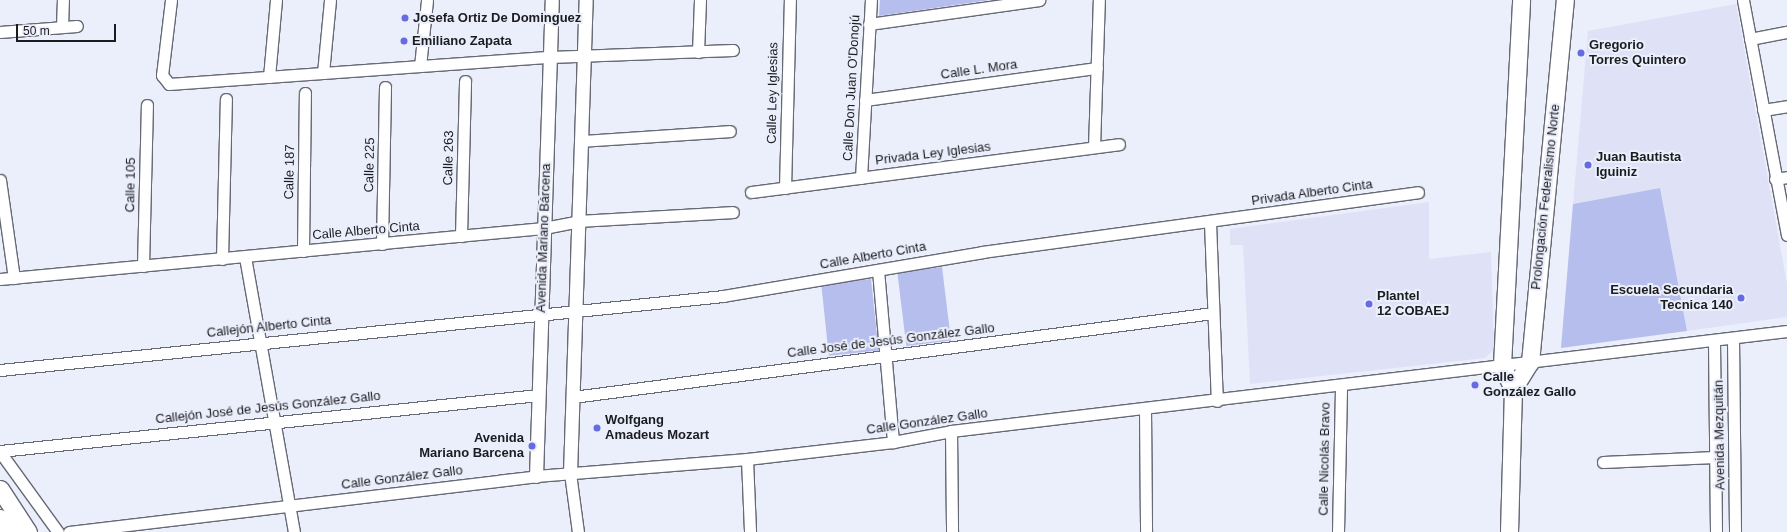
<!DOCTYPE html>
<meta charset="utf-8">
<style>
body{margin:0}
#map{position:relative;width:1787px;height:532px;overflow:hidden;background:#ebeefb;font-family:Helvetica,sans-serif}
div>[style]{position:absolute}
.built>*{inset:0;background:#dfe2f7}
.green>*{inset:0;background:#b6beed;transform-origin:0 0}
.roads{filter:drop-shadow(1px 0 #676974) drop-shadow(-1px 0 #676974) drop-shadow(0 1px #676974) drop-shadow(0 -1px #676974)}
.minor>*{height:11px;margin:-5.5px;padding:0 5.5px;transform-origin:5.5px;border-radius:5.5px;background:#fff}
.tertiary>*{height:13px;margin:-6.5px;padding:0 6.5px;transform-origin:6.5px;border-radius:6.5px;background:#fff}
.primary>*{height:17px;margin:-8.5px;padding:0 8.5px;transform-origin:8.5px;border-radius:8.5px;background:#fff}
.dots>*{width:11px;height:11px;translate:-50% -50%;box-sizing:border-box;border:2px solid #ebeefb;border-radius:50%}
span{translate:-50% -50%;white-space:nowrap;text-align:center;line-height:1.15;-webkit-text-stroke:4px #ebeefb;paint-order:stroke}
.poi-label{font-size:13px;color:#1b1c20;font-weight:700}
.left{translate:0 -50%;text-align:left}
.right{translate:-100% -50%;text-align:right}
.street-label{font-size:13px;color:#1b1c20}
.scale{position:absolute;left:16px;top:24px;width:100px;height:18px;box-sizing:border-box;border:2px solid #1b1c20;border-top:0;padding-left:5px;font-size:12px;line-height:14px;white-space:nowrap;color:#1b1c20;-webkit-text-stroke:3px #ebeefb;paint-order:stroke}
</style>
<div id="map">
<div class="built">
<div style="clip-path:polygon(1736px 4px,1787px 284px,1787px 317px,1687px 331px,1660px 188px,1573px 204px,1588px 31px)"></div>
<div style="clip-path:polygon(1429px 202px,1429px 259px,1491px 252px,1494px 349px,1485px 358px,1250px 384px,1243px 245px,1230px 245px,1230px 229px)"></div>
</div>
<div class="green">
<div style="clip-path:polygon(880px 0,990px 0,879px 16px)"></div>
<div style="clip-path:polygon(1660px 188px,1687px 331px,1561px 348px,1573px 204px)"></div>
<div style="left:942px;top:267px;width:74px;height:45px;rotate:83deg"></div>
<div style="left:871px;top:279px;width:72px;height:50px;rotate:84deg"></div>
</div>
<div class="roads">
<div class="minor">
<div style="left:171px;top:0;width:76px;rotate:96.8deg"></div>
<div style="left:162px;top:75px;width:11px;rotate:52deg"></div>
<div style="left:169px;top:84px;width:382px;rotate:-4.1deg"></div>
<div style="left:550px;top:57px;width:183px;rotate:-2.2deg"></div>
<div style="left:1743px;top:0;width:239px;rotate:79.4deg"></div>
<div style="left:869px;top:24px;width:172px;rotate:-8deg"></div>
<div style="left:62px;top:27px;width:27px;rotate:-88deg"></div>
<div style="left:0;top:32px;width:77px;rotate:-4.5deg"></div>
<div style="left:1750px;top:39px;width:38px;rotate:-11deg"></div>
<div style="left:698px;top:52px;width:52px;rotate:-87.8deg"></div>
<div style="left:420px;top:66px;width:66px;rotate:-83.9deg"></div>
<div style="left:323px;top:73px;width:73px;rotate:-84.5deg"></div>
<div style="left:269px;top:77px;width:77px;rotate:-84.8deg"></div>
<div style="left:865px;top:100px;width:234px;rotate:-7.9deg"></div>
<div style="left:1763px;top:110px;width:24px;rotate:-9deg"></div>
<div style="left:581px;top:141px;width:149px;rotate:-3.8deg"></div>
<div style="left:1094px;top:147px;width:147px;rotate:-88.1deg"></div>
<div style="left:861px;top:178px;width:178px;rotate:-86.8deg"></div>
<div style="left:1775px;top:179px;width:12px;rotate:-9deg"></div>
<div style="left:0;top:180px;width:99px;rotate:81.9deg"></div>
<div style="left:785px;top:188px;width:188px;rotate:-88.5deg"></div>
<div style="left:751px;top:192px;width:371px;rotate:-7.4deg"></div>
<div style="left:1210px;top:222px;width:179px;rotate:87.8deg"></div>
<div style="left:461px;top:236px;width:155px;rotate:-88.5deg"></div>
<div style="left:382px;top:244px;width:157px;rotate:-88.9deg"></div>
<div style="left:303px;top:251px;width:158px;rotate:-89.3deg"></div>
<div style="left:245px;top:257px;width:279px;rotate:79.9deg"></div>
<div style="left:222px;top:259px;width:160px;rotate:-88.6deg"></div>
<div style="left:143px;top:266px;width:161px;rotate:-88.6deg"></div>
<div style="left:878px;top:270px;width:173px;rotate:85deg"></div>
<div style="left:0;top:279px;width:546px;rotate:-5.36deg"></div>
<div style="left:544px;top:228px;width:36px;rotate:-11deg"></div>
<div style="left:579px;top:221px;width:154px;rotate:-3.3deg"></div>
<div style="left:1733px;top:338px;width:194px;rotate:89.4deg"></div>
<div style="left:1714px;top:341px;width:191px;rotate:89.4deg"></div>
<div style="left:0;top:370px;width:727px;rotate:-5.84deg"></div>
<div style="left:723px;top:296px;width:263px;rotate:-9.6deg"></div>
<div style="left:982px;top:252px;width:440px;rotate:-7.8deg"></div>
<div style="left:573px;top:397px;width:645px;rotate:-7.48deg"></div>
<div style="left:1145px;top:410px;width:122px;rotate:89.5deg"></div>
<div style="left:951px;top:431px;width:101px;rotate:89.4deg"></div>
<div style="left:0;top:451px;width:541px;rotate:-5.94deg"></div>
<div style="left:0;top:452px;width:99px;rotate:54.1deg"></div>
<div style="left:747px;top:459px;width:73px;rotate:87.6deg"></div>
<div style="left:1603px;top:462px;width:112px;rotate:-2.6deg"></div>
<div style="left:570px;top:473px;width:60px;rotate:82.3deg"></div>
<div style="left:69px;top:532px;width:470px;rotate:-6.8deg"></div>
<div style="left:536px;top:476px;width:212px;rotate:-4.6deg"></div>
<div style="left:747px;top:459px;width:147px;rotate:-6.6deg"></div>
<div style="left:893px;top:442px;width:59px;rotate:-10.7deg"></div>
<div style="left:951px;top:431px;width:842px;rotate:-6.82deg"></div>
<div style="left:1338px;top:532px;width:146px;rotate:-88.8deg"></div>
</div>
<div class="tertiary">
<div style="left:570px;top:473px;width:473px;rotate:-88.1deg"></div>
<div style="left:536px;top:476px;width:476px;rotate:-88.1deg"></div>
</div>
<div class="primary">
<div style="left:1513px;top:389px;width:32px;rotate:-58deg"></div>
<div style="left:1530px;top:362px;width:364px;rotate:-84.5deg"></div>
<div style="left:0;top:489px;width:51px;rotate:56.9deg"></div>
<div style="left:0;top:518px;width:17px;rotate:57deg"></div>
<div style="left:1509px;top:532px;width:143px;rotate:-88.4deg"></div>
<div style="left:1513px;top:389px;width:26px;rotate:-115deg"></div>
<div style="left:1502px;top:365px;width:365px;rotate:-87deg"></div>
</div>
</div>
<div class="dots">
<div style="left:405px;top:18px;background:#666ae3"></div>
<div style="left:404px;top:41px;background:#666ae3"></div>
<div style="left:1581px;top:53px;background:#666ae3"></div>
<div style="left:1588px;top:165px;background:#666ae3"></div>
<div style="left:1741px;top:298px;background:#666ae3"></div>
<div style="left:1369px;top:304px;background:#666ae3"></div>
<div style="left:1475px;top:385px;background:#666ae3"></div>
<div style="left:597px;top:428px;background:#666ae3"></div>
<div style="left:532px;top:446px;background:#666ae3"></div>
</div>
<div class="poi-label">
<span class="left" style="left:413px;top:18px">Josefa Ortiz De Dominguez</span>
<span class="left" style="left:412px;top:41px">Emiliano Zapata</span>
<span class="left" style="left:1589px;top:53px">Gregorio<br>Torres Quintero</span>
<span class="left" style="left:1596px;top:165px">Juan Bautista<br>Iguiniz</span>
<span class="right" style="left:1733px;top:298px">Escuela Secundaria<br>Tecnica 140</span>
<span class="left" style="left:1377px;top:304px">Plantel<br>12 COBAEJ</span>
<span class="left" style="left:1483px;top:385px">Calle<br>González Gallo</span>
<span class="left" style="left:605px;top:428px">Wolfgang<br>Amadeus Mozart</span>
<span class="right" style="left:524px;top:446px">Avenida<br>Mariano Barcena</span>
</div>
<div class="street-label">
<span style="left:979px;top:70px;rotate:-8deg">Calle L. Mora</span>
<span style="left:852px;top:88px;rotate:-87deg">Calle Don Juan O'Donojú</span>
<span style="left:773px;top:93px;rotate:-89deg">Calle Ley Iglesias</span>
<span style="left:933px;top:154px;rotate:-7deg">Privada Ley Iglesias</span>
<span style="left:449px;top:158px;rotate:-89deg">Calle 263</span>
<span style="left:370px;top:165px;rotate:-89deg">Calle 225</span>
<span style="left:290px;top:172px;rotate:-89deg">Calle 187</span>
<span style="left:131px;top:185px;rotate:-89deg">Calle 105</span>
<span style="left:1312px;top:193px;rotate:-8deg">Privada Alberto Cinta</span>
<span style="left:1546px;top:197px;rotate:-84deg">Prolongación Federalismo Norte</span>
<span style="left:366px;top:231px;rotate:-5deg">Calle Alberto Cinta</span>
<span style="left:544px;top:238px;rotate:-88deg">Avenida Mariano Bárcena</span>
<span style="left:873px;top:256px;rotate:-10deg">Calle Alberto Cinta</span>
<span style="left:269px;top:327px;rotate:-6deg">Callejón Alberto Cinta</span>
<span style="left:891px;top:341px;rotate:-7deg">Calle José de Jesús González Gallo</span>
<span style="left:268px;top:408px;rotate:-6deg">Callejón José de Jesús González Gallo</span>
<span style="left:927px;top:422px;rotate:-8deg">Calle González Gallo</span>
<span style="left:1720px;top:435px;rotate:-91deg">Avenida Mezquitán</span>
<span style="left:1325px;top:459px;rotate:-89deg">Calle Nicolás Bravo</span>
<span style="left:402px;top:478px;rotate:-7deg">Calle González Gallo</span>
</div>
<div class="scale">50 m</div>
</div>
